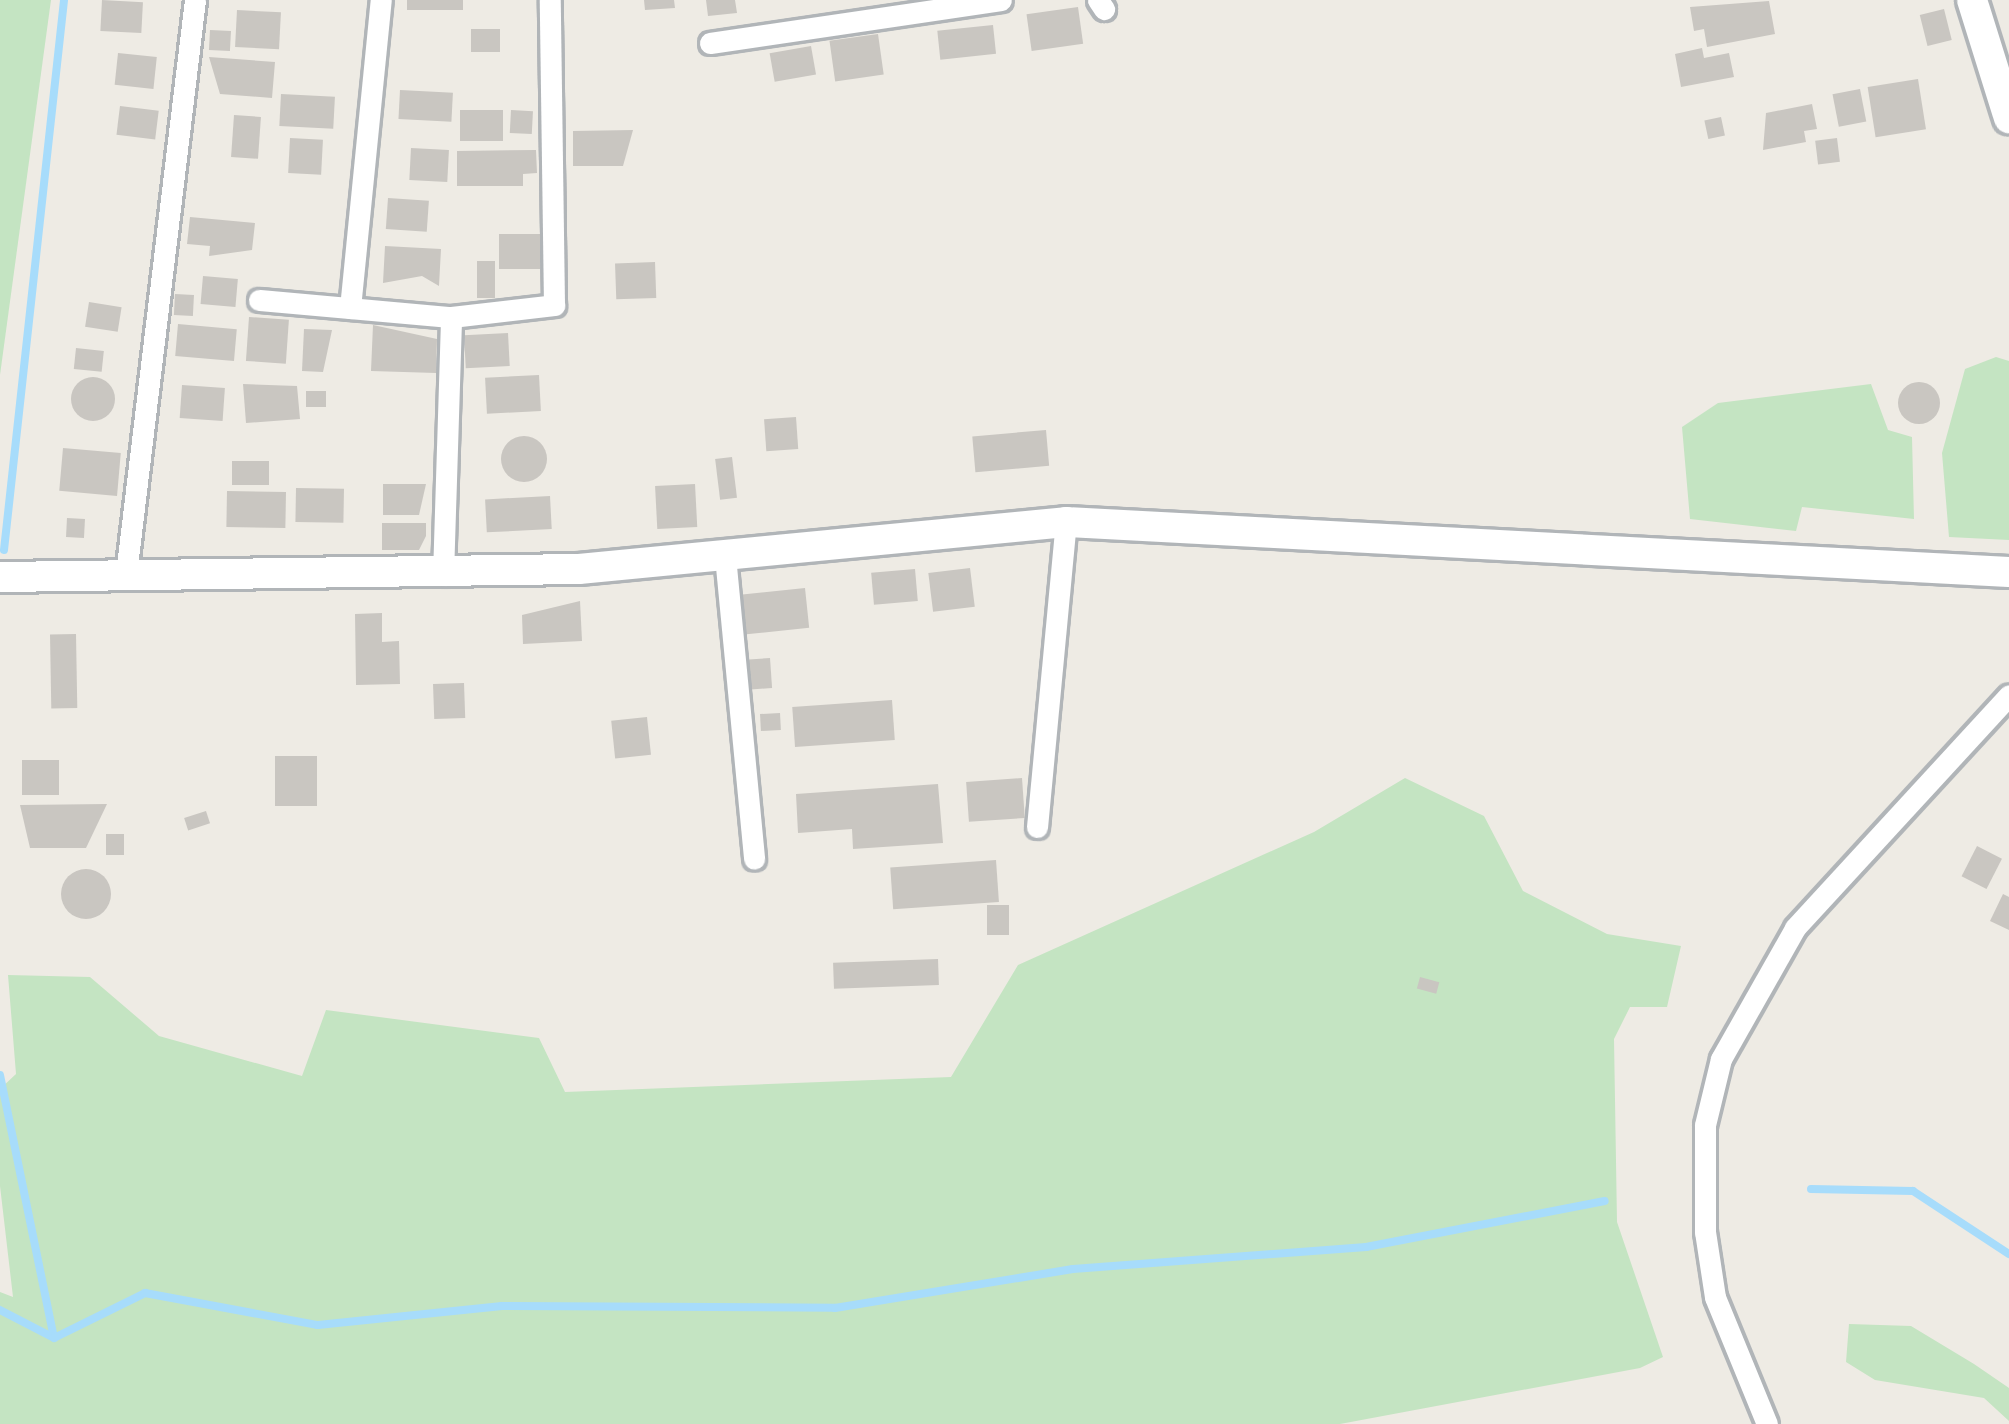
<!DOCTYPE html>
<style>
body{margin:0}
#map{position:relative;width:2009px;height:1424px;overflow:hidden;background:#eeebe4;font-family:"Nunito Sans",sans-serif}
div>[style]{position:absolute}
.green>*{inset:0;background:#c4e4c2}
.stream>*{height:8px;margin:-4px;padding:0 4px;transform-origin:4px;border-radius:4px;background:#a7dcfb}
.building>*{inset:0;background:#c9c6c1;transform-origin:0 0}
.round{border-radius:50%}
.roads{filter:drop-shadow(3px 0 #b1b5b8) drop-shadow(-3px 0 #b1b5b8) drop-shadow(0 3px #b1b5b8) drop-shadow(0 -3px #b1b5b8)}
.street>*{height:21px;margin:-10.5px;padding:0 10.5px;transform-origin:10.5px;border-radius:10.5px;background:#fff}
.secondary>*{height:30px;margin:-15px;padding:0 15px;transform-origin:15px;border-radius:15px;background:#fff}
span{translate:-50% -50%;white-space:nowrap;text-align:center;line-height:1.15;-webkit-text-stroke:9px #fff;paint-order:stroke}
</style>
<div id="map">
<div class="green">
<div style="clip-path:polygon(0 0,51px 0,0 375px)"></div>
<div style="clip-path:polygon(1996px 357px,2009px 361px,2009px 540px,1949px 537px,1942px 453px,1965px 369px)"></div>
<div style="clip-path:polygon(1871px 384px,1888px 430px,1912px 437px,1914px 519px,1802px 507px,1796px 531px,1690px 519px,1682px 427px,1718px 403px)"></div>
<div style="clip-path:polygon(1405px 778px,1484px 816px,1523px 891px,1607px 934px,1681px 946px,1667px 1007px,1630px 1007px,1614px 1039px,1617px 1222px,1663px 1357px,1640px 1368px,1340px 1424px,0 1424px,0 1292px,13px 1297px,0 1186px,0 1089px,16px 1074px,8px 975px,90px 977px,159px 1036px,302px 1076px,326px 1010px,539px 1038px,565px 1092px,951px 1077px,1018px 965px,1314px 832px)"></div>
<div style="clip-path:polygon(1849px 1324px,1911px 1326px,1974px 1364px,2009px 1388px,2009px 1421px,1984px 1398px,1875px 1380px,1846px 1362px)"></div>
</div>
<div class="stream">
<div style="left:4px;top:550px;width:553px;rotate:-83.77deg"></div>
<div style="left:0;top:1075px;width:268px;rotate:78.4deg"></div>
<div style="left:1811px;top:1189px;width:102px;rotate:1.1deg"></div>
<div style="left:1913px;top:1191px;width:115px;rotate:33.3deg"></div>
<div style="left:0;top:1310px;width:61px;rotate:27.4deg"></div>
<div style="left:54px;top:1338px;width:102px;rotate:-26.3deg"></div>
<div style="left:145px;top:1293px;width:176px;rotate:10.5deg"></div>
<div style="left:318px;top:1325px;width:185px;rotate:-5.9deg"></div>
<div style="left:502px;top:1306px;width:333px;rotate:0.3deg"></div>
<div style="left:835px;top:1308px;width:241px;rotate:-9.3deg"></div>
<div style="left:1073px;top:1269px;width:294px;rotate:-4.3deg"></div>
<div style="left:1366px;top:1247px;width:243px;rotate:-10.9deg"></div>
</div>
<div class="building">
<div style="left:102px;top:0;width:41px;height:31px;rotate:3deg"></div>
<div style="left:407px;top:0;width:56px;height:10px"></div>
<div style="clip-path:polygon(644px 0,674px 0,675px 8px,645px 10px)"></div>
<div style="clip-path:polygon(706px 0,735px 0,737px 13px,708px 16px)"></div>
<div style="clip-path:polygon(1769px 1px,1775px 34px,1707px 47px,1704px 29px,1694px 31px,1690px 7px)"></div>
<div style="left:1078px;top:7px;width:37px;height:52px;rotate:82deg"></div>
<div style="left:1944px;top:9px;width:32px;height:25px;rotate:76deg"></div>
<div style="left:237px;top:10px;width:44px;height:37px;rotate:3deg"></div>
<div style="left:993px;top:25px;width:29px;height:56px;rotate:84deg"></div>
<div style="left:471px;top:29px;width:29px;height:23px"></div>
<div style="left:210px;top:30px;width:21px;height:20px;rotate:3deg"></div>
<div style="left:878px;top:34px;width:41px;height:49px;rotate:82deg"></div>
<div style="left:811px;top:46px;width:29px;height:42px;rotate:80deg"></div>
<div style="clip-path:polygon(1702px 48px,1704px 58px,1729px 53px,1734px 77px,1681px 87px,1675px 54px)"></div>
<div style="left:118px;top:53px;width:39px;height:32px;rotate:6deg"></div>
<div style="clip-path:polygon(209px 57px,275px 62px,272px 98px,220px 94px)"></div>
<div style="left:1918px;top:79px;width:51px;height:51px;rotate:81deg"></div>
<div style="left:1860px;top:89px;width:33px;height:28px;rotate:79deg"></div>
<div style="left:400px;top:90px;width:53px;height:29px;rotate:3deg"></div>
<div style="left:281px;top:94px;width:54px;height:32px;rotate:3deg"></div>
<div style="clip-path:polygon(1812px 104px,1817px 129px,1804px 131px,1806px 142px,1763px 150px,1766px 113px)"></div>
<div style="left:120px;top:106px;width:39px;height:29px;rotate:7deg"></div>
<div style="left:460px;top:110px;width:43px;height:31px"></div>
<div style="left:511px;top:110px;width:22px;height:23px;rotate:3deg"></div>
<div style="left:234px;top:115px;width:27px;height:42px;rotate:4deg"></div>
<div style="left:1721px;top:117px;width:19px;height:17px;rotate:78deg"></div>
<div style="clip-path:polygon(633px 130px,623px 166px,573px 166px,573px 131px)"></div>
<div style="left:290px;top:138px;width:33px;height:35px;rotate:3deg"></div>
<div style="left:1837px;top:138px;width:24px;height:22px;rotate:83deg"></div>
<div style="left:411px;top:148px;width:38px;height:32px;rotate:3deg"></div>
<div style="clip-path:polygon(536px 150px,537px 173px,523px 174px,523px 186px,457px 186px,457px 151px)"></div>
<div style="left:388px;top:198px;width:41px;height:31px;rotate:4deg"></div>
<div style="clip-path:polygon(190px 217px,255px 223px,252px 250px,209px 256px,210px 246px,187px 244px)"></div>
<div style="left:540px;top:234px;width:35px;height:41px;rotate:90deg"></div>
<div style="clip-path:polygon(385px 246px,441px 249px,439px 286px,422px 276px,383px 283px)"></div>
<div style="left:477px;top:261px;width:18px;height:37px"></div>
<div style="left:655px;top:262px;width:36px;height:40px;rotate:88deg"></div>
<div style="left:203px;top:276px;width:35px;height:28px;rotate:5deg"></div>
<div style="left:175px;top:294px;width:19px;height:21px;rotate:3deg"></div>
<div style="left:89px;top:302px;width:33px;height:25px;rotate:9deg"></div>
<div style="left:249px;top:317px;width:40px;height:44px;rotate:4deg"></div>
<div style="left:178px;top:324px;width:59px;height:32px;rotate:5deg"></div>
<div style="clip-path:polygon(373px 325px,437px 339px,436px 373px,371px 371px)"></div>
<div style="clip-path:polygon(304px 329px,332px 330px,323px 372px,302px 371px)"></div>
<div style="left:508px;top:333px;width:33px;height:44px;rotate:87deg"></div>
<div style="left:76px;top:348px;width:28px;height:21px;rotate:6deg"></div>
<div style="left:539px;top:375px;width:36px;height:54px;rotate:87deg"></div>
<div class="round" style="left:71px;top:377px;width:44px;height:44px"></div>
<div class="round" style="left:1898px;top:382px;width:42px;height:42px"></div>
<div style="clip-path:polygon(243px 384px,297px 386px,300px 419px,246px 423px)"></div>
<div style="left:182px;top:385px;width:43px;height:33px;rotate:4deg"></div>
<div style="left:306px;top:391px;width:20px;height:16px"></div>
<div style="left:796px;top:417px;width:32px;height:32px;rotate:86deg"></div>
<div style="left:1046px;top:430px;width:36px;height:74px;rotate:85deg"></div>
<div class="round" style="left:501px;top:436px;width:46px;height:46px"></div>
<div style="left:63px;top:448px;width:58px;height:43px;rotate:5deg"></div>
<div style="left:732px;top:457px;width:41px;height:17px;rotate:83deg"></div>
<div style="left:232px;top:461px;width:37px;height:24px"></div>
<div style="clip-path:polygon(383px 484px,426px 484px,419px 515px,383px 515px)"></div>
<div style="left:695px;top:484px;width:43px;height:40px;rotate:87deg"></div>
<div style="left:296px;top:488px;width:48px;height:34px;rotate:1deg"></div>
<div style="left:227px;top:491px;width:59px;height:36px;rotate:1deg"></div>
<div style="left:550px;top:496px;width:33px;height:65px;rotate:87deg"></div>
<div style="left:67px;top:518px;width:18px;height:19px;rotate:3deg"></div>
<div style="clip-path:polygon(382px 523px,426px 523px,426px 536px,419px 550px,382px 550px)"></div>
<div style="left:970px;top:568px;width:39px;height:42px;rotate:83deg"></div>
<div style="left:915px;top:569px;width:32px;height:44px;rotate:85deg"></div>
<div style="left:805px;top:588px;width:40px;height:63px;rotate:84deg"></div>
<div style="clip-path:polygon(580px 601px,582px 641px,523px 644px,522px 615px)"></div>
<div style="clip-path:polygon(382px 613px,382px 642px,399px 641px,400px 684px,356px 685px,355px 614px)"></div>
<div style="left:76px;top:634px;width:74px;height:26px;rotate:89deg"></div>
<div style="left:770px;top:658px;width:30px;height:25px;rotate:86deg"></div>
<div style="left:464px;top:683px;width:35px;height:31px;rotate:88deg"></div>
<div style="left:892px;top:700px;width:40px;height:100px;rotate:86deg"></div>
<div style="left:780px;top:713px;width:17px;height:20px;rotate:87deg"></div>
<div style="left:647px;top:717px;width:38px;height:36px;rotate:84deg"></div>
<div style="left:275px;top:756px;width:42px;height:50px"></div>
<div style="left:22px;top:760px;width:37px;height:35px"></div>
<div style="left:1022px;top:778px;width:40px;height:56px;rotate:86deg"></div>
<div style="clip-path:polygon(938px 784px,943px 843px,853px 849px,852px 829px,798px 833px,796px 794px)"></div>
<div style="clip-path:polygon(107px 804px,86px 848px,30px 848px,20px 805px)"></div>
<div style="left:206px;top:811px;width:13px;height:23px;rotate:72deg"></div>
<div style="left:106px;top:834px;width:18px;height:21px"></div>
<div style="left:1977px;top:846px;width:28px;height:34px;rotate:27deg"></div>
<div style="left:996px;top:860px;width:42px;height:106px;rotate:86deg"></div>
<div class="round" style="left:61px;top:869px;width:50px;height:50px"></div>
<div style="clip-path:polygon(2003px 894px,2009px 897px,2009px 930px,1990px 921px)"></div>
<div style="left:987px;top:905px;width:22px;height:30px"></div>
<div style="left:938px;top:959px;width:26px;height:105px;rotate:88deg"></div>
<div style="left:1420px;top:977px;width:20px;height:12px;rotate:15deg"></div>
</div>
<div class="roads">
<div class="street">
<div style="left:1098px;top:0;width:11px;rotate:56deg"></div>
<div style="left:710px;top:43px;width:294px;rotate:-8.4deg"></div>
<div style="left:259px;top:300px;width:193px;rotate:5.1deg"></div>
<div style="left:350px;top:308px;width:310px;rotate:-84.3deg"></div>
<div style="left:725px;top:556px;width:304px;rotate:84.5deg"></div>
<div style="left:126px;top:574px;width:578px;rotate:-83.15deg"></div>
<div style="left:443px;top:575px;width:258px;rotate:-88.2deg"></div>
<div style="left:451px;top:317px;width:104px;rotate:-6.6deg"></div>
<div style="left:554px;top:305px;width:305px;rotate:-90.8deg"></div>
<div style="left:1037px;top:827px;width:306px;rotate:-84.6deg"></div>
<div style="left:1767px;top:1424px;width:137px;rotate:-112.3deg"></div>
<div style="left:1715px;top:1297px;width:66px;rotate:-98.7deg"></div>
<div style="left:1705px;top:1232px;width:107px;rotate:-90deg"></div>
<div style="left:1705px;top:1125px;width:68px;rotate:-76.4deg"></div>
<div style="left:1721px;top:1059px;width:150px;rotate:-60.5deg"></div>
<div style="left:1795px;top:928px;width:316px;rotate:-47.4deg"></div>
</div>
<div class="secondary">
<div style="left:1972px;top:0;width:124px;rotate:72.6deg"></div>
<div style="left:0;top:577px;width:579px;rotate:-0.79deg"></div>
<div style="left:579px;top:569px;width:489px;rotate:-5.5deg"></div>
<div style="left:1066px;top:522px;width:944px;rotate:3.04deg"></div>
</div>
</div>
</div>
